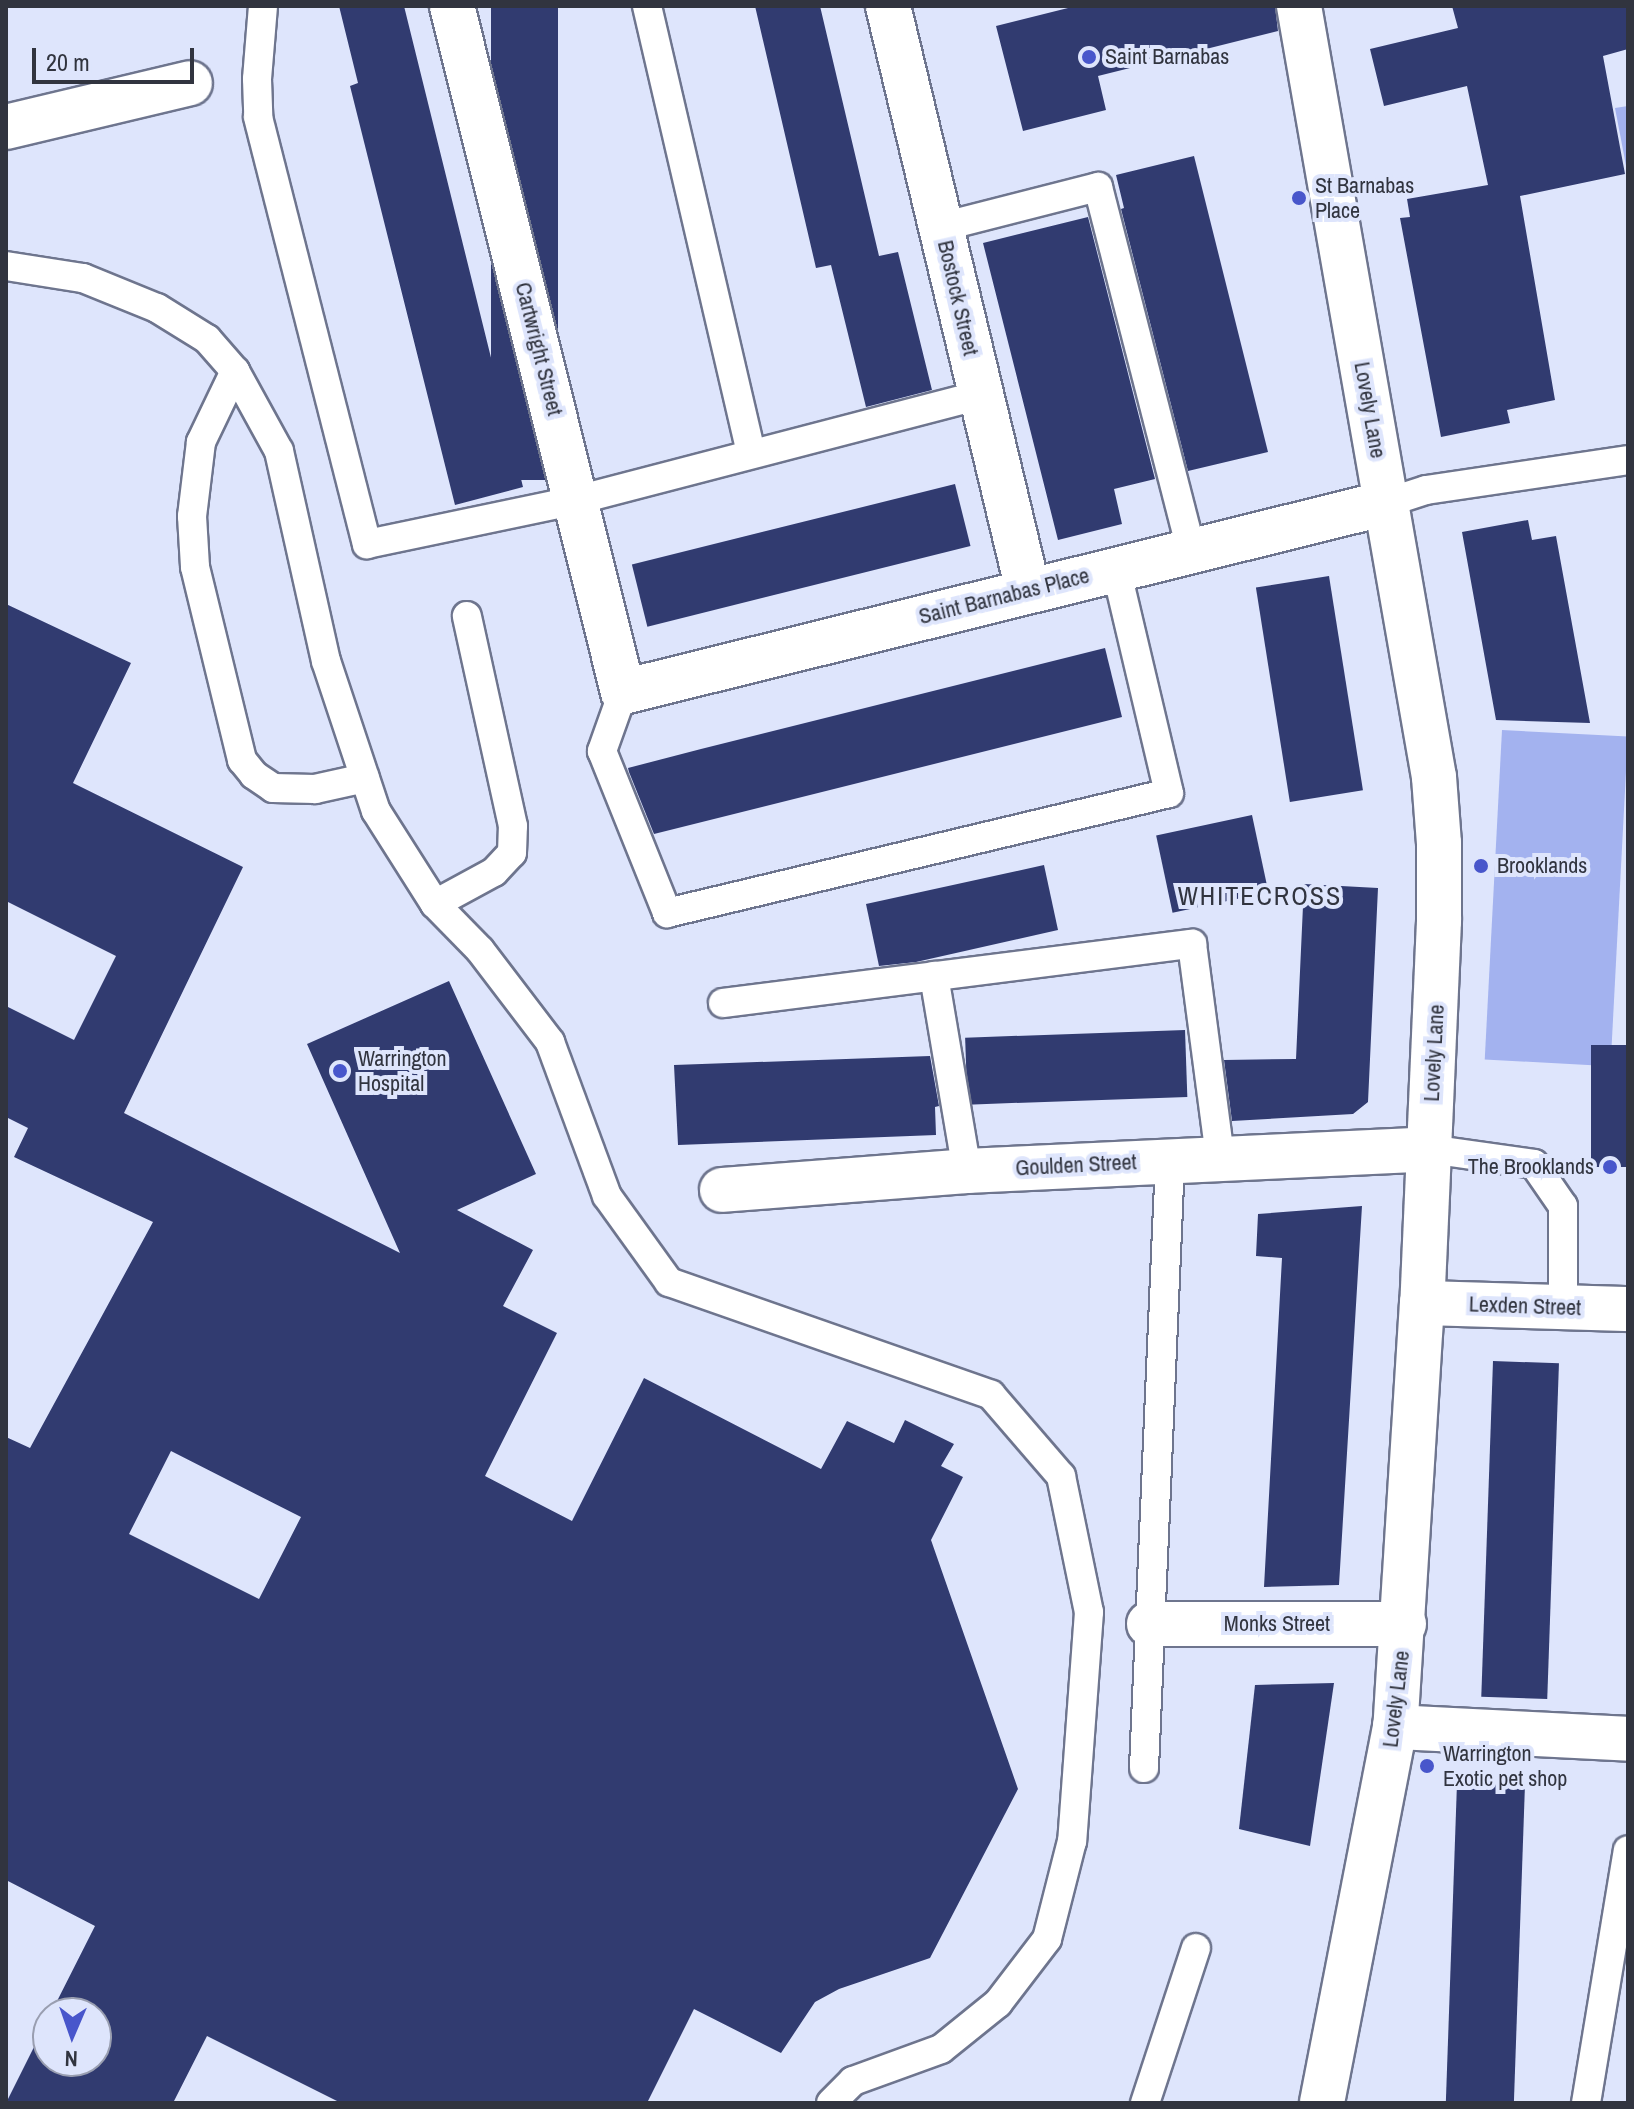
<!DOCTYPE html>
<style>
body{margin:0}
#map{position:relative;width:1634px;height:2109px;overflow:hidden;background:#dee5fc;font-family:"Archivo Narrow",sans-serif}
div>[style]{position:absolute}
.green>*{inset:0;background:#a3b2ef;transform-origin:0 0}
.building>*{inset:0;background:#313b70;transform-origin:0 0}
.roads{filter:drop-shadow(2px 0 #6e758e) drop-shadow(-2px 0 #6e758e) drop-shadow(0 2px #6e758e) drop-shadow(0 -2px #6e758e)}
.lane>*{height:28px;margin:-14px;padding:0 14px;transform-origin:14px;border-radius:14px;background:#fff}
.street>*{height:44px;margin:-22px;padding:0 22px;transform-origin:22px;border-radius:22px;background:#fff}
.secondary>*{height:44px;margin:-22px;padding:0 22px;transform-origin:22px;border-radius:22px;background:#fff}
.dots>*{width:22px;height:22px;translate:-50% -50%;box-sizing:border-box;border:4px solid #dee5fc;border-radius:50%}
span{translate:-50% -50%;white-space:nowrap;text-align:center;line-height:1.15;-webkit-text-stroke:8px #dee5fc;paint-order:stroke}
.poi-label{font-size:22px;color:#31343f}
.left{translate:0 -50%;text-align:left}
.right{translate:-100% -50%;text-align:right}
.street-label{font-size:22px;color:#31343f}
.quarter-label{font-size:26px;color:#31343f;letter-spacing:2px}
.frame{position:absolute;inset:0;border:8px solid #31343f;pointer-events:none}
.north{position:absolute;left:32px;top:1997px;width:80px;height:80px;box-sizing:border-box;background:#dee5fc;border:2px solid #999eb0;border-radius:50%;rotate:182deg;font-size:22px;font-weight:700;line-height:32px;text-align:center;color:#31343f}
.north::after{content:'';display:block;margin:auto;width:28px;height:36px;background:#4856cb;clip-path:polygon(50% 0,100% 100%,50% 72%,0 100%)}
.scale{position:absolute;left:32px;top:48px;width:162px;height:36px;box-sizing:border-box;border:4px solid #31343f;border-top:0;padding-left:10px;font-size:24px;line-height:28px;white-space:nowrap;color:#31343f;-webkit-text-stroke:6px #dee5fc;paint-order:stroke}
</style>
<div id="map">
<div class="green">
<div style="clip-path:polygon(1628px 106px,1628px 176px,1615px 108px)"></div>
<div style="left:1502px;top:730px;width:126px;height:330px;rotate:3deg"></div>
</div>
<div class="building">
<div style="clip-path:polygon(339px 6px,404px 6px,523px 487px,455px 505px,350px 86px,358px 83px)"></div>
<div style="left:491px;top:6px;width:67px;height:474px"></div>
<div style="clip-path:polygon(755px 6px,820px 6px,879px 256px,898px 252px,932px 390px,866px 407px,831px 265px,816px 268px)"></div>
<div style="clip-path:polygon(1076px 6px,1275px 6px,1278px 31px,1098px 76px,1106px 110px,1023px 131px,996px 26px)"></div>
<div style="clip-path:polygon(1452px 6px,1628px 6px,1628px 49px,1603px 56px,1625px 174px,1520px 196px,1555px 400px,1507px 410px,1510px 423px,1441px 437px,1400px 218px,1410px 217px,1407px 199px,1488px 185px,1467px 86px,1384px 106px,1370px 49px,1458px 28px)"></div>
<div style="clip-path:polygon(1194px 156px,1268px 452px,1188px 471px,1121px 209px,1124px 208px,1116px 175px)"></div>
<div style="clip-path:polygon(1088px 217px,1155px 479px,1114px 489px,1122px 524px,1058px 540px,983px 243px)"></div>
<div style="left:955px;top:484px;width:64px;height:333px;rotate:76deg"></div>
<div style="clip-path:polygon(1528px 520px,1532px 540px,1556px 536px,1590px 723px,1496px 720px,1462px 532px)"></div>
<div style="left:1329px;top:576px;width:217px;height:74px;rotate:81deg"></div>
<div style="clip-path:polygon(evenodd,6px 604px,131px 663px,73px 783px,243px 867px,124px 1113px,400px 1253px,307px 1044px,449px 981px,536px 1174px,457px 1210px,533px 1250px,503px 1306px,557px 1333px,485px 1476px,572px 1521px,644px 1378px,821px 1469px,847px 1421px,894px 1443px,905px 1420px,954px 1444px,941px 1466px,963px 1477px,931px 1540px,1018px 1789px,930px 1958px,839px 1989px,815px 2002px,781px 2053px,694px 2009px,647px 2103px,341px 2103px,207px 2036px,173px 2103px,6px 2103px,48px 2019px,48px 2061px,96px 2061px,96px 2013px,51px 2013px,95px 1926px,6px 1880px,6px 1437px,30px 1448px,153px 1222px,14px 1157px,28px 1128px,6px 1117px,6px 1006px,74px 1040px,116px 956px,6px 901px,6px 604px,171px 1451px,301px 1517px,259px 1599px,129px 1534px,171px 1451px)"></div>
<div style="clip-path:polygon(1105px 648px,1122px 717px,654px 834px,629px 772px,628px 768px,701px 749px)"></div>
<div style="left:1252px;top:815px;width:79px;height:98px;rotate:78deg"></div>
<div style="clip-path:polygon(1044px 865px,1058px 930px,916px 962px,879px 966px,866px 904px)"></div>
<div style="clip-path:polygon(1304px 884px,1378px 888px,1368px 1102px,1353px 1114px,1232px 1121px,1224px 1060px,1296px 1059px)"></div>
<div style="left:1185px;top:1030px;width:67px;height:220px;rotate:88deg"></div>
<div style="left:1591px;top:1045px;width:37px;height:122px"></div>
<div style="clip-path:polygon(930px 1056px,939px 1106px,935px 1107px,936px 1135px,678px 1145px,674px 1065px)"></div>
<div style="clip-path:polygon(1362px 1206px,1339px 1585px,1264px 1587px,1282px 1258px,1256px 1256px,1258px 1214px)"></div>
<div style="left:1493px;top:1361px;width:66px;height:336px;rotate:2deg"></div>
<div style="clip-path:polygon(1334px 1683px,1310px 1846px,1239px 1829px,1255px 1685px)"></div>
<div style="left:1457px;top:1783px;width:68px;height:324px;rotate:2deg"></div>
</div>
<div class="roads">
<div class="lane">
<div style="left:263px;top:6px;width:73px;rotate:94.7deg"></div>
<div style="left:257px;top:79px;width:38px;rotate:88deg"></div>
<div style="left:258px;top:117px;width:441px;rotate:75.7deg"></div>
<div style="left:367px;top:544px;width:215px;rotate:-11.8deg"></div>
<div style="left:577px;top:500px;width:417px;rotate:-14.6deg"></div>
<div style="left:647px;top:6px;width:459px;rotate:76.9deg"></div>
<div style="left:941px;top:227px;width:162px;rotate:-14.3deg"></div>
<div style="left:1098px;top:187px;width:375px;rotate:75.6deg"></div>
<div style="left:6px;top:266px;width:78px;rotate:8.9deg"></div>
<div style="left:83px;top:278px;width:80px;rotate:22.1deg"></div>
<div style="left:157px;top:308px;width:59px;rotate:31.8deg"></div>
<div style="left:207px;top:339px;width:43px;rotate:48.8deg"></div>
<div style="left:235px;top:371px;width:91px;rotate:61.2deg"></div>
<div style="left:279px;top:451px;width:215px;rotate:77.4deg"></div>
<div style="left:326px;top:661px;width:158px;rotate:71.6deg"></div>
<div style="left:376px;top:811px;width:110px;rotate:57.6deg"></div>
<div style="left:435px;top:904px;width:64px;rotate:45.6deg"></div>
<div style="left:480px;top:950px;width:116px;rotate:52.7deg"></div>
<div style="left:550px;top:1042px;width:164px;rotate:69.7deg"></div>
<div style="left:607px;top:1196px;width:106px;rotate:54.2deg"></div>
<div style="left:669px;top:1282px;width:341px;rotate:19.3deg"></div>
<div style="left:991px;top:1395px;width:107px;rotate:49.2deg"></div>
<div style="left:1061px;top:1476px;width:139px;rotate:78.4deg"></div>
<div style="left:1089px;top:1612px;width:230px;rotate:94.2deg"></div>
<div style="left:1072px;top:1841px;width:101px;rotate:104.3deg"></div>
<div style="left:1047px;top:1939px;width:81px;rotate:127.4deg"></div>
<div style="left:998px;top:2003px;width:73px;rotate:141.1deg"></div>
<div style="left:941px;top:2049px;width:94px;rotate:160deg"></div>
<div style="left:853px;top:2081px;width:31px;rotate:135deg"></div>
<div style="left:235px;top:371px;width:79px;rotate:115.6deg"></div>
<div style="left:201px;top:442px;width:75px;rotate:96.9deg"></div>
<div style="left:192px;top:516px;width:51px;rotate:86.6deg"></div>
<div style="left:195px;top:567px;width:199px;rotate:76.3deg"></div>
<div style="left:242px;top:760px;width:19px;rotate:51deg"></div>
<div style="left:254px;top:775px;width:23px;rotate:34deg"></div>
<div style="left:273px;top:788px;width:42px;rotate:1.4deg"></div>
<div style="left:315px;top:789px;width:51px;rotate:-12.4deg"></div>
<div style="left:1386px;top:503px;width:42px;rotate:-18deg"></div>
<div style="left:1426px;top:490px;width:204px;rotate:-8.4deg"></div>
<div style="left:623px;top:692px;width:63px;rotate:109.6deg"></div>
<div style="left:602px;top:751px;width:175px;rotate:68.1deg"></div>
<div style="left:667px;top:913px;width:516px;rotate:-13.44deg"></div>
<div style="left:1169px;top:793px;width:231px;rotate:-103.3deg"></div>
<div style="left:435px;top:904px;width:67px;rotate:-28.5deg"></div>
<div style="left:494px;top:872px;width:26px;rotate:-47deg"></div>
<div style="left:512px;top:853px;width:27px;rotate:-88deg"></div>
<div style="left:513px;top:826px;width:215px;rotate:-102.4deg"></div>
<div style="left:934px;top:976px;width:198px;rotate:80.4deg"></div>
<div style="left:723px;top:1003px;width:473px;rotate:-7.2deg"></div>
<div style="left:1192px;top:944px;width:215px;rotate:82.5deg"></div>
<div style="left:1429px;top:1149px;width:106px;rotate:8.1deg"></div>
<div style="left:1534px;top:1164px;width:51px;rotate:55.4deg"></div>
<div style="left:1563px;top:1206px;width:101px;rotate:90deg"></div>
<div style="left:1144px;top:1768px;width:609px;rotate:-87.55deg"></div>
<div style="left:1145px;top:2103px;width:163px;rotate:-71.8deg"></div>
<div style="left:1586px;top:2103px;width:256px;rotate:-80.6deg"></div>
</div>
<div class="street">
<div style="left:452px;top:6px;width:707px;rotate:76deg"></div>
<div style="left:623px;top:692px;width:786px;rotate:-13.91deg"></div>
<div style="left:888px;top:6px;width:601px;rotate:76.52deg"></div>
<div style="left:6px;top:127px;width:189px;rotate:-13.4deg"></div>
<div style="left:722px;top:1190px;width:246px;rotate:-4.4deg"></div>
<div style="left:967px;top:1171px;width:463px;rotate:-2.7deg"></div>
<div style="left:1422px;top:1303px;width:206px;rotate:1.7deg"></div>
<div style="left:1149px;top:1624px;width:255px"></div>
<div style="left:1395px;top:1727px;width:233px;rotate:2.9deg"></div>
</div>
<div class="secondary">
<div style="left:1299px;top:6px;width:783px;rotate:80.07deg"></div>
<div style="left:1434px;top:777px;width:66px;rotate:85.7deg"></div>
<div style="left:1439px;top:843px;width:78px;rotate:90deg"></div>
<div style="left:1439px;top:921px;width:382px;rotate:92.5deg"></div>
<div style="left:1422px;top:1303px;width:425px;rotate:93.6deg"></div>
<div style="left:1395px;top:1727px;width:383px;rotate:101deg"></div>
</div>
</div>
<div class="dots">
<div style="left:1089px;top:57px;background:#4856cb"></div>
<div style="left:1299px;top:198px;background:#4856cb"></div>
<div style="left:1481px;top:866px;background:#4856cb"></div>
<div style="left:340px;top:1071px;background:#4856cb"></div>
<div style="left:1610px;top:1167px;background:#4856cb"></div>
<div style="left:1427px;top:1766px;background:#4856cb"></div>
</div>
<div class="poi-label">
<span class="left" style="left:1105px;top:57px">Saint Barnabas</span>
<span class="left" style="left:1315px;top:198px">St Barnabas<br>Place</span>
<span class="left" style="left:1497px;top:866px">Brooklands</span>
<span class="left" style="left:358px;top:1071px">Warrington<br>Hospital</span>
<span class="right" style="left:1594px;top:1167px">The Brooklands</span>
<span class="left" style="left:1443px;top:1766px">Warrington<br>Exotic pet shop</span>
</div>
<div class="street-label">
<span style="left:958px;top:298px;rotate:77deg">Bostock Street</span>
<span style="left:539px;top:349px;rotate:76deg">Cartwright Street</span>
<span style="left:1370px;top:410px;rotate:80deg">Lovely Lane</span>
<span style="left:1004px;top:596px;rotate:-14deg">Saint Barnabas Place</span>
<span style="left:1434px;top:1053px;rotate:-87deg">Lovely Lane</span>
<span style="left:1076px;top:1165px;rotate:-3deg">Goulden Street</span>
<span style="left:1525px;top:1306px;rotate:2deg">Lexden Street</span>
<span style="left:1277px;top:1624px">Monks Street</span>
<span style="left:1396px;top:1699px;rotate:-83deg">Lovely Lane</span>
</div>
<div class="quarter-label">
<span style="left:1260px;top:896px">WHITECROSS</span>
</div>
<div class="frame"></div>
<div class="north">N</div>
<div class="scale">20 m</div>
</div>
